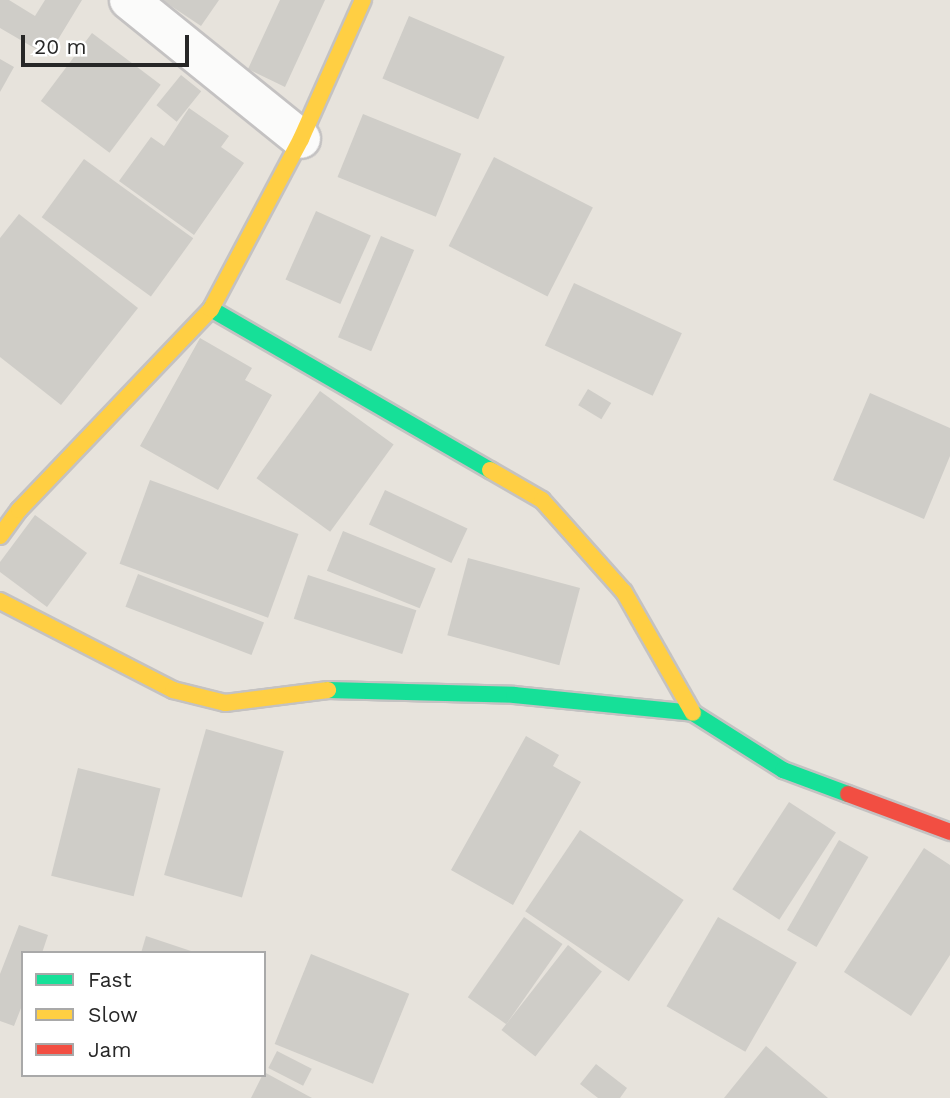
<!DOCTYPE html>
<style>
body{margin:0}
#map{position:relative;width:950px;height:1098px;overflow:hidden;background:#e7e3dc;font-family:"Work Sans",sans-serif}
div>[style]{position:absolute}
.building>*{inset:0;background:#cfcdc8;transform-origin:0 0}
.roads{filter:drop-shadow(2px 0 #c4c2c2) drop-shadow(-2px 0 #c4c2c2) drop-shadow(0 2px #c4c2c2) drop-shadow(0 -2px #c4c2c2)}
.street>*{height:38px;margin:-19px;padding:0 19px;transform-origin:19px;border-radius:19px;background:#fbfbfa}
.fast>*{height:16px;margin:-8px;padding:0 8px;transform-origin:8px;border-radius:8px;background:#16e098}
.slow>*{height:16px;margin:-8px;padding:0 8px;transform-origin:8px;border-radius:8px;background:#ffcf43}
.jam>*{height:16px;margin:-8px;padding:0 8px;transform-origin:8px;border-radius:8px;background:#f24e42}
span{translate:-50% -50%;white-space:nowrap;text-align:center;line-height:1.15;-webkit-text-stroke:6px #fff;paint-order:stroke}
.legend{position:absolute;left:21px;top:951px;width:245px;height:126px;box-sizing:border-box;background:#fff;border:2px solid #a9a9a9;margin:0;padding:9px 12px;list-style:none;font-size:21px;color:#272727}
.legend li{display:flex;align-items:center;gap:14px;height:35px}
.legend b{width:35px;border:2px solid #a9a9a9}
.scale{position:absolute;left:21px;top:35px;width:168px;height:32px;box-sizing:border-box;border:4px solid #272727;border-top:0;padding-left:9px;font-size:21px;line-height:24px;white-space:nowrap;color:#272727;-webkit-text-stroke:5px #fff;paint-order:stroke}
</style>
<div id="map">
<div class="building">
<div style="clip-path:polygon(0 0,9px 0,35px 16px,45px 0,82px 0,48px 56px,0 28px)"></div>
<div style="clip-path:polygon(162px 0,219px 0,201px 26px)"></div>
<div style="clip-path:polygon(280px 0,325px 0,285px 87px,248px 69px)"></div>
<div style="left:409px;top:16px;width:104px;height:68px;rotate:23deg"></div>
<div style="left:92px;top:33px;width:86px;height:85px;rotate:37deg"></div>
<div style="clip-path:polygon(0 59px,14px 67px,0 92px)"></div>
<div style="left:181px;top:75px;width:26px;height:39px;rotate:39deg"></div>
<div style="clip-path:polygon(189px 108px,229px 136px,221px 147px,244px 163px,194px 235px,119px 181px,151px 137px,164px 146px)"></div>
<div style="left:363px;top:114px;width:106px;height:68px;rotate:22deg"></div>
<div style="left:494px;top:157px;width:111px;height:100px;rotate:27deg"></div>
<div style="left:84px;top:159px;width:135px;height:72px;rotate:36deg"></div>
<div style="left:316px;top:211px;width:60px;height:75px;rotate:24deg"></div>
<div style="clip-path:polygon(19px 214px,138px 308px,61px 405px,0 357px,0 238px)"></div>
<div style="left:381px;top:236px;width:36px;height:110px;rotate:23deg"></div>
<div style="left:574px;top:283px;width:119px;height:69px;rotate:25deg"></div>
<div style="clip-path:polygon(200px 338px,252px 368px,245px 380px,272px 395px,218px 490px,140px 446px)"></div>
<div style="left:588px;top:389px;width:27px;height:19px;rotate:31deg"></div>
<div style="left:320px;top:391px;width:91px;height:108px;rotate:36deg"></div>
<div style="clip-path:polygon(870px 393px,950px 428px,950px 456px,924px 519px,833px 480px)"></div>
<div style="left:150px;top:480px;width:158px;height:89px;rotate:20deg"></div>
<div style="left:385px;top:490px;width:91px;height:38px;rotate:25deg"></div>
<div style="clip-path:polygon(35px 515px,87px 553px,47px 607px,0 572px,0 562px)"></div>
<div style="left:343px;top:531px;width:100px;height:43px;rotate:22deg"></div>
<div style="left:468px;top:558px;width:116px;height:80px;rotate:15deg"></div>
<div style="left:138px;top:574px;width:135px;height:35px;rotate:21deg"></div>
<div style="left:308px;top:575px;width:114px;height:46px;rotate:18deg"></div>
<div style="left:206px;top:729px;width:81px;height:152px;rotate:16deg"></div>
<div style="clip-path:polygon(526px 736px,559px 755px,553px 766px,581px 782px,513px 905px,451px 870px)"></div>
<div style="left:78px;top:768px;width:85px;height:111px;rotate:14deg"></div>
<div style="left:789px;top:802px;width:56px;height:104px;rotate:33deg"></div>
<div style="left:580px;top:830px;width:125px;height:98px;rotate:34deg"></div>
<div style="left:839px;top:840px;width:34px;height:104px;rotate:30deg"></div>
<div style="clip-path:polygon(924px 848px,950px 865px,950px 955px,911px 1016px,844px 972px)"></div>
<div style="left:524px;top:917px;width:47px;height:98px;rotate:35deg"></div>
<div style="left:718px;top:917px;width:91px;height:103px;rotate:30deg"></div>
<div style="clip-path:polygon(19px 925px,48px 935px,42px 953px,23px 953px,23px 1003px,14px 1026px,0 1021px,0 974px)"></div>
<div style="clip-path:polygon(146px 936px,194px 952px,194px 953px,141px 953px)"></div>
<div style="left:568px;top:945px;width:43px;height:108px;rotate:38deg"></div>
<div style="left:311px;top:954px;width:106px;height:97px;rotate:22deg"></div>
<div style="clip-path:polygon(766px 1046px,828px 1098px,724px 1098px)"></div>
<div style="left:277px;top:1051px;width:39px;height:19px;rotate:27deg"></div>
<div style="clip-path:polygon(596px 1064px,627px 1088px,620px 1098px,598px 1098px,580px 1084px)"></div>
<div style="clip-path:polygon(264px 1072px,312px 1098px,251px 1098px)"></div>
</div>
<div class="roads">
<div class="street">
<div style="left:129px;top:0;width:221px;rotate:38.9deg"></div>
</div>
<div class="fast">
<div style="left:211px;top:309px;width:322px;rotate:30deg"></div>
<div style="left:328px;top:690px;width:186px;rotate:1.5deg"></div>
<div style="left:514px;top:695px;width:180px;rotate:5.7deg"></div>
<div style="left:693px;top:713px;width:107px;rotate:32.3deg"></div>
<div style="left:783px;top:770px;width:69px;rotate:20.3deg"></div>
</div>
<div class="slow">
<div style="left:490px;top:470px;width:60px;rotate:30deg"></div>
<div style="left:542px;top:500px;width:123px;rotate:48.3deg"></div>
<div style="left:624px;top:592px;width:139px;rotate:60.3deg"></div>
<div style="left:0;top:536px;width:32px;rotate:-54deg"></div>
<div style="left:19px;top:510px;width:278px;rotate:-46.3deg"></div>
<div style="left:211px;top:309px;width:192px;rotate:-62.1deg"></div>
<div style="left:301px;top:139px;width:152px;rotate:-66deg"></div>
<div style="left:0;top:601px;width:195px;rotate:27.2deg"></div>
<div style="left:173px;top:690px;width:54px;rotate:14deg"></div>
<div style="left:225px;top:703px;width:104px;rotate:-7.2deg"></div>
</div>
<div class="jam">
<div style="left:848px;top:794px;width:109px;rotate:20.4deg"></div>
</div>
</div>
<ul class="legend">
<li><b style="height:9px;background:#16e098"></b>Fast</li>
<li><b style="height:9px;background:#ffcf43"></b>Slow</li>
<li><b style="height:9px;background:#f24e42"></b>Jam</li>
</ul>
<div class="scale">20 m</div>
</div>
